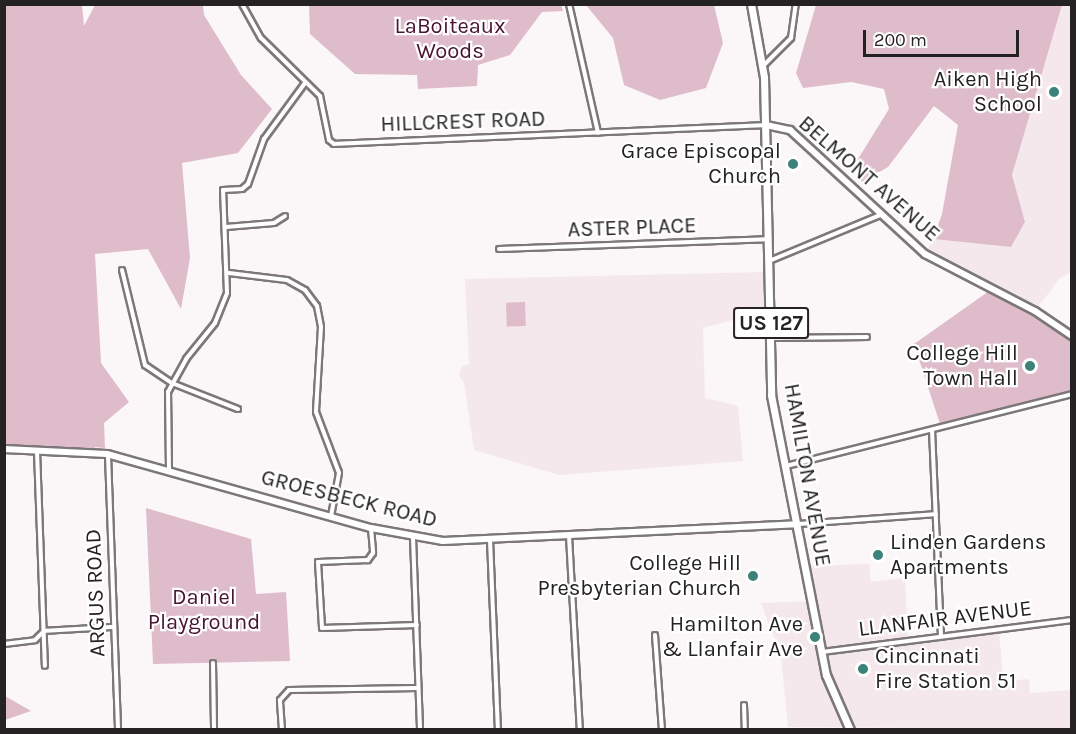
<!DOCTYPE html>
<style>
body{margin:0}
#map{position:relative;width:1076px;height:734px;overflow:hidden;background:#fbf6f8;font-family:Karla,sans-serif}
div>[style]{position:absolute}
.built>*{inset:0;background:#f5e8ed}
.green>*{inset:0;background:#dfbcca;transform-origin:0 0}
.roads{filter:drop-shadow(2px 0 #7c7779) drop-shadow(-2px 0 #7c7779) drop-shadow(0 2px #7c7779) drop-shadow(0 -2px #7c7779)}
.street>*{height:4px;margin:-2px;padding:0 2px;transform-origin:2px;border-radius:2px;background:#fff}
.secondary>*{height:6px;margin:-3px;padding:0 3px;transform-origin:3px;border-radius:3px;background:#fff}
.primary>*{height:7px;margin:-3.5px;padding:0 3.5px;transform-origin:3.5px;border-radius:3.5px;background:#fff}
.dots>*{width:16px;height:16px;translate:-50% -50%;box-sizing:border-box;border:3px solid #fff;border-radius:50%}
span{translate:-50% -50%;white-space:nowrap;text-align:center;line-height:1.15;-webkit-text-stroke:4.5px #fff;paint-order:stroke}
.shield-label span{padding:2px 4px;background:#fff;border:2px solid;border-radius:4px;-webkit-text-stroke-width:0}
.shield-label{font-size:21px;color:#242223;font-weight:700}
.park-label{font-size:22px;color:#48132f}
.poi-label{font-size:22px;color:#242223}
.right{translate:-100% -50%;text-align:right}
.left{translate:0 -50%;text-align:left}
.street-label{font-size:22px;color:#242223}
.frame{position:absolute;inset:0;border:6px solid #242223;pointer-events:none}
.scale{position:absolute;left:863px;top:30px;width:156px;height:27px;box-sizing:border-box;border:3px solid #242223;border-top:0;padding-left:8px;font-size:18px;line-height:21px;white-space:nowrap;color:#242223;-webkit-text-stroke:4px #fff;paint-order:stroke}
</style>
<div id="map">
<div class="built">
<div style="clip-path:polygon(1062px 5px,1071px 5px,1071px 272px,1060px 278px,1035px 311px,925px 254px,933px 239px,1011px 247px,1025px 222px,1012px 175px)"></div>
<div style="clip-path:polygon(769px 272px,770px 310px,703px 328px,705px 398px,738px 406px,743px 461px,559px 475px,474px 450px,464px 383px,459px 376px,462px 366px,469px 364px,465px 279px)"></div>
<div style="clip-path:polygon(869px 564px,871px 582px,905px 578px,908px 640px,999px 629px,1003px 681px,1029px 679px,1030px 693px,1071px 690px,1071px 729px,788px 727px,781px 656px,761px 603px,813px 601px,805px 566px)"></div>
</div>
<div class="green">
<div style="clip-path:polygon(561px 4px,563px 11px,542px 12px,510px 55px,478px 65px,477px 86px,418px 89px,417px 75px,355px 74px,310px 34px,309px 5px)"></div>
<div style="clip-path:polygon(4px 5px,82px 5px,84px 26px,95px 5px,203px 5px,204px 15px,241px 75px,272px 109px,238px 153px,182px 163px,190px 258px,181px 309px,148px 249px,95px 254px,101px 363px,129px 402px,104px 423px,105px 448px,95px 447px,94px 453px,5px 449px)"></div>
<div style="clip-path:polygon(586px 5px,714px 5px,723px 43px,706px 88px,660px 100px,624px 85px,613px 38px)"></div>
<div style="clip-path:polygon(816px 5px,1062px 5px,1012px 175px,1025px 222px,1011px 247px,933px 239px,942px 214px,958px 125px,934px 106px,888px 167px,862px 182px,853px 167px,889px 109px,884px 89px,851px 82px,803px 88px,796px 73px)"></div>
<div style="clip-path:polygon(992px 289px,1070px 335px,1071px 394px,941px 427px,914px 344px)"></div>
<div style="left:525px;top:302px;width:24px;height:19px;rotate:88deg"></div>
<div style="clip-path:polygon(146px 508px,251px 539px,256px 594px,286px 592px,290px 661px,153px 664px)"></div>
<div style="clip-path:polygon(5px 696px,31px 711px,5px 720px)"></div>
</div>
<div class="roads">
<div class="street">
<div style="left:242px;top:4px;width:39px;rotate:61deg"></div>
<div style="left:261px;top:38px;width:83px;rotate:44.5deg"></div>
<div style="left:320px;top:96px;width:45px;rotate:78.4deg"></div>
<div style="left:329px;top:140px;width:6px;rotate:39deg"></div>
<div style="left:334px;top:144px;width:432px;rotate:-2.5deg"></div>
<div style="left:569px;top:4px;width:132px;rotate:77.3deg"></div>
<div style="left:763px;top:66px;width:40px;rotate:-45deg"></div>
<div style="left:791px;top:38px;width:34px;rotate:-82deg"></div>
<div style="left:226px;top:227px;width:48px;rotate:-4.8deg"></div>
<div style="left:274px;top:223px;width:13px;rotate:-32deg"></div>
<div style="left:499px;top:249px;width:268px;rotate:-2.1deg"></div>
<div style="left:769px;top:261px;width:120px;rotate:-22.5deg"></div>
<div style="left:122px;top:270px;width:98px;rotate:76.4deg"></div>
<div style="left:145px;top:365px;width:32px;rotate:34deg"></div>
<div style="left:172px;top:383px;width:71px;rotate:21.5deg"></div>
<div style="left:229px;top:273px;width:58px;rotate:6.9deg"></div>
<div style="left:287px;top:280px;width:21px;rotate:29deg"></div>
<div style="left:305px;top:290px;width:20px;rotate:53deg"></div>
<div style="left:317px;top:306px;width:21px;rotate:79deg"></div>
<div style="left:321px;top:327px;width:85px;rotate:93.4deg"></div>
<div style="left:316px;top:412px;width:65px;rotate:69.3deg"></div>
<div style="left:339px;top:473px;width:44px;rotate:100.5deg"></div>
<div style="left:771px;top:338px;width:96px;rotate:-0.6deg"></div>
<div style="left:932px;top:430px;width:206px;rotate:87.5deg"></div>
<div style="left:37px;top:451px;width:215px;rotate:87.9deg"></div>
<div style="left:108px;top:455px;width:275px;rotate:87.9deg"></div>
<div style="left:786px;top:466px;width:295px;rotate:-14.1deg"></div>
<div style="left:169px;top:471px;width:79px;rotate:-90.7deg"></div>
<div style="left:168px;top:392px;width:38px;rotate:-61deg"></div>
<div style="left:186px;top:359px;width:46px;rotate:-51.1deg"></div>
<div style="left:215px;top:323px;width:32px;rotate:-68deg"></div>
<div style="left:227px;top:293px;width:103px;rotate:-92.2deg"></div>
<div style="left:223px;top:190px;width:19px;rotate:-3deg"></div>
<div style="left:242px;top:189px;width:8px;rotate:-40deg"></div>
<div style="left:248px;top:184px;width:48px;rotate:-70.4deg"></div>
<div style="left:264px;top:139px;width:69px;rotate:-53.8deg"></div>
<div style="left:797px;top:524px;width:139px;rotate:-4.1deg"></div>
<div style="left:371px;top:528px;width:25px;rotate:85deg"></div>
<div style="left:373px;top:553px;width:9px;rotate:126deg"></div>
<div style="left:368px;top:560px;width:50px;rotate:177.7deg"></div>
<div style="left:318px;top:562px;width:66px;rotate:86.5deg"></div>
<div style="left:322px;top:628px;width:95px;rotate:-1.8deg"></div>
<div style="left:569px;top:536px;width:194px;rotate:86.8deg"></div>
<div style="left:413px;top:537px;width:193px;rotate:87.9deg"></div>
<div style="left:490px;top:540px;width:190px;rotate:87.6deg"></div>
<div style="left:655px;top:635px;width:95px;rotate:85.8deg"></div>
<div style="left:4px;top:644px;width:31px;rotate:-7deg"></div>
<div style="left:35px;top:640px;width:13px;rotate:-45deg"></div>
<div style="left:44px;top:631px;width:70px;rotate:-3.3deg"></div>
<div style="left:822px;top:652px;width:252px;rotate:-7.3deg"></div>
<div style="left:213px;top:663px;width:67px;rotate:89.1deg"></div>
<div style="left:744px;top:705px;width:25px;rotate:88deg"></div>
<div style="left:282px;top:730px;width:30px;rotate:-94deg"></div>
<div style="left:280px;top:700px;width:13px;rotate:-48deg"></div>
<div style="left:289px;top:690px;width:129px;rotate:-0.9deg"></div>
</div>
<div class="secondary">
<div style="left:766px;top:125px;width:25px;rotate:12deg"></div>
<div style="left:790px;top:130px;width:183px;rotate:42.6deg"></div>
<div style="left:925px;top:254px;width:124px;rotate:27.4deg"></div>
<div style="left:1035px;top:311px;width:45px;rotate:34deg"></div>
<div style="left:4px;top:449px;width:103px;rotate:2.8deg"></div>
<div style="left:107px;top:454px;width:274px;rotate:15.7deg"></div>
<div style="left:371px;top:528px;width:73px;rotate:10.2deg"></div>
<div style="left:443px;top:541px;width:354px;rotate:-2.7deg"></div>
</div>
<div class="primary">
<div style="left:751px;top:4px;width:74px;rotate:79.9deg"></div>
<div style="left:764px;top:77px;width:318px;rotate:88.7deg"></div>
<div style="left:771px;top:395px;width:285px;rotate:78.9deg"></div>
<div style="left:826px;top:675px;width:60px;rotate:66.4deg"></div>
</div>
</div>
<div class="dots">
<div style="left:1054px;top:92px;background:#3d8278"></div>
<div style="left:793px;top:164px;background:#3d8278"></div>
<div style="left:1030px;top:366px;background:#3d8278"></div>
<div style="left:878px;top:555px;background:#3d8278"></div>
<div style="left:753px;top:576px;background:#3d8278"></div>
<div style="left:815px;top:637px;background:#3d8278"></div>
<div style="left:863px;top:669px;background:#3d8278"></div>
</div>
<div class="shield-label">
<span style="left:771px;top:323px">US 127</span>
</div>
<div class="park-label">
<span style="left:450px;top:39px">LaBoiteaux<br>Woods</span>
<span style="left:204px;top:610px">Daniel<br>Playground</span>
</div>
<div class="poi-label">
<span class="right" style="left:1042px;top:92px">Aiken High<br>School</span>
<span class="right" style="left:781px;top:164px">Grace Episcopal<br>Church</span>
<span class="right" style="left:1018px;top:366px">College Hill<br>Town Hall</span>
<span class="left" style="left:890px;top:555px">Linden Gardens<br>Apartments</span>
<span class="right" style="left:741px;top:576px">College Hill<br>Presbyterian Church</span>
<span class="right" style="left:803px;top:637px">Hamilton Ave<br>&amp; Llanfair Ave</span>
<span class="left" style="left:875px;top:669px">Cincinnati<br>Fire Station 51</span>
</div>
<div class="street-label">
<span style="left:463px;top:122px;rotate:-2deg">HILLCREST ROAD</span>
<span style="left:869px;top:179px;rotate:41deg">BELMONT AVENUE</span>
<span style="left:632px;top:228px;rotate:-2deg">ASTER PLACE</span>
<span style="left:807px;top:475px;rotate:80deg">HAMILTON AVENUE</span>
<span style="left:349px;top:499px;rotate:14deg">GROESBECK ROAD</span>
<span style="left:96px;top:593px;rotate:-92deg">ARGUS ROAD</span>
<span style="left:945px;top:619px;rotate:-7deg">LLANFAIR AVENUE</span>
</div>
<div class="frame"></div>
<div class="scale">200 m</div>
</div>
